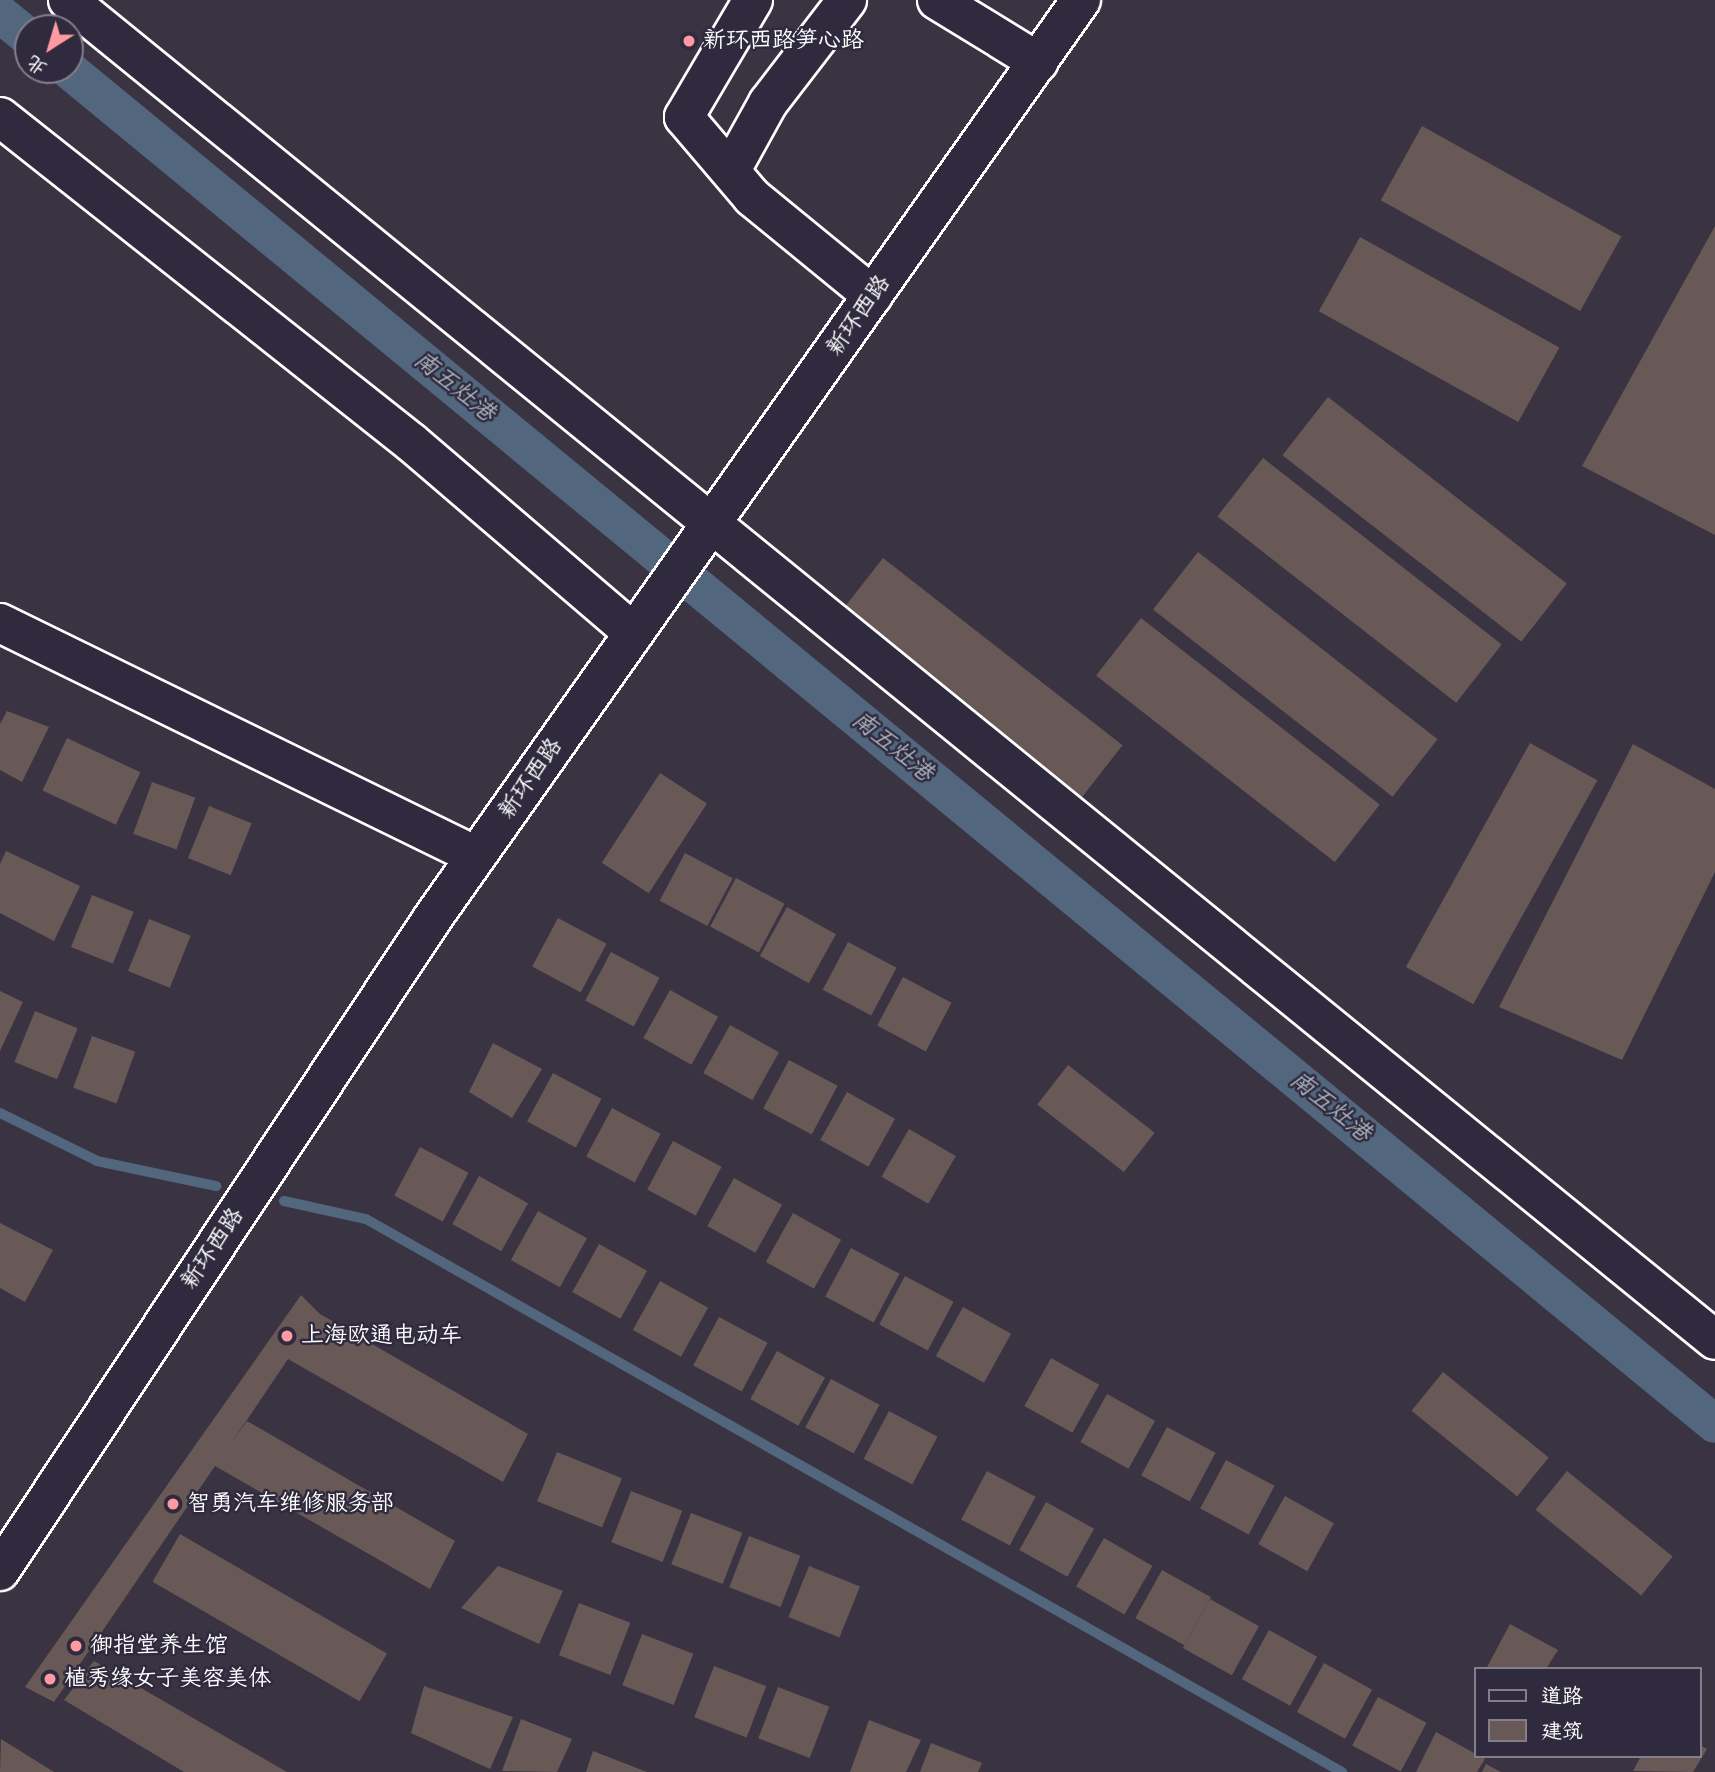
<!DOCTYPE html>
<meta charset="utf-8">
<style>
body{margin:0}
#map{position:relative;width:1715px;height:1772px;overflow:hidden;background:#3a3342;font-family:Mynerve,"LXGW WenKai TC",sans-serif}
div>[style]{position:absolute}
.stream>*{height:10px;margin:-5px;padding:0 5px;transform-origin:5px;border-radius:5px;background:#52667e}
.canal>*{height:38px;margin:-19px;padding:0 19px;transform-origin:19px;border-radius:19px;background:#52667e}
.building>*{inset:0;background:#685957;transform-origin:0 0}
.roads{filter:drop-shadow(2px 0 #fff) drop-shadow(-2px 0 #fff) drop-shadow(0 2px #fff) drop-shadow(0 -2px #fff)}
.minor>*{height:38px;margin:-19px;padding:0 19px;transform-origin:19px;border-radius:19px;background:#2f2a3d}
.dots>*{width:19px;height:19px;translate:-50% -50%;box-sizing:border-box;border:4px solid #2f2a3d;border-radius:50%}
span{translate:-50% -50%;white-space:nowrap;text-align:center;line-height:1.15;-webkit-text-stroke:5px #2f2a3d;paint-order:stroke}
.poi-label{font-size:23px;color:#fff}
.left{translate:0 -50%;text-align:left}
.street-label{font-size:23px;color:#fff}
.water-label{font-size:24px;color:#b1bac5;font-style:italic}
.legend{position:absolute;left:1474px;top:1667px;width:228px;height:91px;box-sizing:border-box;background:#2f2a3d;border:2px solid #827f8b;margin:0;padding:9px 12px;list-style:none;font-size:21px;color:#fff}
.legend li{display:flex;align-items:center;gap:14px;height:35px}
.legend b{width:35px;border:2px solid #827f8b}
.north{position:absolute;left:14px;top:14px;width:70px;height:70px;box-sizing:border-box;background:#2f2a3d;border:2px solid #827f8b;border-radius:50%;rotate:217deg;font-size:19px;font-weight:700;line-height:28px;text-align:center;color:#fff}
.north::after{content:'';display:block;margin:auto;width:24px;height:32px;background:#ff9aa2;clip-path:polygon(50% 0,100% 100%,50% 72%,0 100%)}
</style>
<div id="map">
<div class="stream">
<div style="left:0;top:1113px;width:108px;rotate:26.3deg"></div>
<div style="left:97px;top:1161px;width:122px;rotate:11.9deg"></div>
<div style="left:284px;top:1201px;width:84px;rotate:12.4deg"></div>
<div style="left:366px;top:1219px;width:1122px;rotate:29.54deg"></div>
</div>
<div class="canal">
<div style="left:0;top:14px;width:36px;rotate:39deg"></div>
<div style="left:69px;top:70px;width:2131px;rotate:39.44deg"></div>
</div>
<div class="building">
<div style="left:1422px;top:126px;width:228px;height:85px;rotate:29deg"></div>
<div style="clip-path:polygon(1715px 226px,1715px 535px,1582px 466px)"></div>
<div style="left:1360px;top:237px;width:228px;height:85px;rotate:29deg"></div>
<div style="left:1328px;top:397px;width:303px;height:74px;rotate:38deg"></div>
<div style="left:1263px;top:458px;width:303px;height:74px;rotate:38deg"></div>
<div style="left:1198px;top:552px;width:304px;height:73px;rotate:38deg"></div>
<div style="left:883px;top:558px;width:304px;height:73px;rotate:38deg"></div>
<div style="left:1141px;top:618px;width:303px;height:73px;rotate:38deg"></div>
<div style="clip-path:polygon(7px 711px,49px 727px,22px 782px,0 770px,0 724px)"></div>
<div style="left:67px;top:738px;width:81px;height:58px;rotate:25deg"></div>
<div style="left:1530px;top:743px;width:77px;height:256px;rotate:29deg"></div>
<div style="clip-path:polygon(1633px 744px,1715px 789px,1715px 872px,1622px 1060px,1499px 1007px)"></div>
<div style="left:660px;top:773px;width:56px;height:107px;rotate:33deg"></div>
<div style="left:152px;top:782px;width:46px;height:55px;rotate:20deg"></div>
<div style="left:209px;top:806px;width:46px;height:56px;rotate:22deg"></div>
<div style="clip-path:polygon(6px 851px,80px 886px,54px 941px,0 913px,0 864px)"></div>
<div style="left:685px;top:853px;width:54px;height:54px;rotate:28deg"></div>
<div style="left:736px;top:878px;width:55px;height:55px;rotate:28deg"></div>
<div style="left:92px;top:895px;width:45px;height:56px;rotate:22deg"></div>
<div style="left:787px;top:907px;width:56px;height:56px;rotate:29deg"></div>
<div style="left:558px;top:918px;width:55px;height:55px;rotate:28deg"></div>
<div style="left:149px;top:919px;width:45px;height:56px;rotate:22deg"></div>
<div style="left:848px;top:942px;width:55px;height:54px;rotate:28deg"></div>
<div style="left:611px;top:952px;width:55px;height:55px;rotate:28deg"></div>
<div style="left:903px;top:977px;width:55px;height:55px;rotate:28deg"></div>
<div style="left:670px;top:990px;width:55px;height:55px;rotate:29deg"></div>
<div style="clip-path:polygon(0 991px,23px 1002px,0 1051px)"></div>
<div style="left:35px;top:1011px;width:46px;height:55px;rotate:22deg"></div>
<div style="left:730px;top:1025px;width:56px;height:55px;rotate:29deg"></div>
<div style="left:92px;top:1036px;width:46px;height:55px;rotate:20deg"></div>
<div style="clip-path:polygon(493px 1043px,542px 1069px,512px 1118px,469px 1092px)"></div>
<div style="left:789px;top:1060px;width:55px;height:55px;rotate:28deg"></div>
<div style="left:1068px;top:1065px;width:110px;height:50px;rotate:38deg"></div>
<div style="left:553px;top:1073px;width:55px;height:55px;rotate:28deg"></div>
<div style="left:847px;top:1092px;width:55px;height:55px;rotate:29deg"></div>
<div style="left:612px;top:1108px;width:55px;height:55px;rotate:28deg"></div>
<div style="left:909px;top:1129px;width:54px;height:55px;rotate:30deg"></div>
<div style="left:673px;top:1141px;width:55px;height:55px;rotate:28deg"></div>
<div style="left:420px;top:1147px;width:55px;height:55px;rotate:28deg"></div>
<div style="left:479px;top:1176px;width:56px;height:55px;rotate:29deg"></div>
<div style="left:734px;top:1178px;width:55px;height:55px;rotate:29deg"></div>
<div style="left:538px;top:1211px;width:56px;height:56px;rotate:29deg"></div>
<div style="left:793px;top:1213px;width:55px;height:56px;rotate:29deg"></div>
<div style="clip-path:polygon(0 1223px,53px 1250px,25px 1302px,0 1288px)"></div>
<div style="left:599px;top:1244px;width:55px;height:55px;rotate:29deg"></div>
<div style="left:851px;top:1248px;width:55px;height:55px;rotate:28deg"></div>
<div style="left:905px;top:1276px;width:55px;height:55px;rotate:28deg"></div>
<div style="left:660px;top:1281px;width:55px;height:56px;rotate:29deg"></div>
<div style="clip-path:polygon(301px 1295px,320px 1314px,528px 1434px,503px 1482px,288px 1359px,230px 1445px,247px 1421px,455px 1541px,430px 1589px,215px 1466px,54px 1702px,25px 1687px)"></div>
<div style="left:963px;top:1307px;width:55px;height:56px;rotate:29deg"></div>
<div style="left:719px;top:1317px;width:55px;height:55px;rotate:28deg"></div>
<div style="left:777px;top:1351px;width:55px;height:55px;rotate:29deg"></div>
<div style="left:1051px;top:1358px;width:55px;height:55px;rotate:29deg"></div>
<div style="left:1443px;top:1372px;width:136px;height:50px;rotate:39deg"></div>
<div style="left:831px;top:1379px;width:55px;height:55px;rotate:28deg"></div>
<div style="left:1107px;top:1394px;width:55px;height:55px;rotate:29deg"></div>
<div style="left:889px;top:1411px;width:55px;height:54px;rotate:28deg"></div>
<div style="left:1167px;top:1427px;width:55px;height:55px;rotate:28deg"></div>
<div style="left:557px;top:1452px;width:70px;height:53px;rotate:22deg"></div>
<div style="left:1226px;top:1460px;width:55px;height:55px;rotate:28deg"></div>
<div style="left:987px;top:1471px;width:55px;height:55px;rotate:28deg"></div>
<div style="left:1567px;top:1471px;width:136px;height:50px;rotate:39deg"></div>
<div style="left:631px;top:1491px;width:55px;height:55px;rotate:21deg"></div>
<div style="left:1285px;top:1496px;width:56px;height:55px;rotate:29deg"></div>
<div style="left:1046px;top:1502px;width:55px;height:55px;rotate:29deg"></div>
<div style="left:691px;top:1513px;width:55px;height:55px;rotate:21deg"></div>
<div style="left:180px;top:1534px;width:239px;height:55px;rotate:30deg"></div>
<div style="left:749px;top:1536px;width:55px;height:55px;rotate:21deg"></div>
<div style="left:1104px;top:1538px;width:56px;height:56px;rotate:30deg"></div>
<div style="clip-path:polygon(498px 1566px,563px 1591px,539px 1644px,461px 1608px)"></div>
<div style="left:809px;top:1566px;width:55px;height:55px;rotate:22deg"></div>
<div style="left:1162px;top:1570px;width:56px;height:55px;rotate:29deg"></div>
<div style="left:1210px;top:1599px;width:56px;height:56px;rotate:29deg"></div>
<div style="left:579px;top:1603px;width:55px;height:56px;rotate:21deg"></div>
<div style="clip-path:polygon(1510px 1624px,1558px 1650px,1546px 1669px,1486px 1669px)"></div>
<div style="left:1269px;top:1630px;width:55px;height:56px;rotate:29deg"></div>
<div style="left:642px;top:1634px;width:55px;height:55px;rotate:21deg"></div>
<div style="clip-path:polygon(94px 1661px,287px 1772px,184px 1772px,64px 1700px)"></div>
<div style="left:1324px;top:1663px;width:55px;height:56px;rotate:29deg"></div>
<div style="left:714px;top:1666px;width:56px;height:55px;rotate:21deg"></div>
<div style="clip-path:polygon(424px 1686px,513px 1717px,490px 1769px,411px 1733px)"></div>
<div style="left:778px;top:1687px;width:55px;height:55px;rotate:21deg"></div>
<div style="left:1378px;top:1697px;width:55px;height:55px;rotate:28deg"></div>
<div style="clip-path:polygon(521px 1719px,572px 1739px,557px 1772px,502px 1771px)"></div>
<div style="clip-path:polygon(869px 1720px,921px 1740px,906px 1772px,850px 1772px)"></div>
<div style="clip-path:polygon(1436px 1732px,1485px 1759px,1477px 1772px,1416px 1772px)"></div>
<div style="clip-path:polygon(1px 1739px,54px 1772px,0 1772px)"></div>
<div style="clip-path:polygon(931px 1743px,982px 1763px,978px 1772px,920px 1772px)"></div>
<div style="clip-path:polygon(1699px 1745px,1707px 1749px,1693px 1772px,1633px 1771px,1641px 1756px,1699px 1756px)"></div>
<div style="clip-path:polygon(593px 1751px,647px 1772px,586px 1772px)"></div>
<div style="clip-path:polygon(1486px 1764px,1501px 1772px,1482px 1772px)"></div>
</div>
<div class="roads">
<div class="minor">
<div style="left:68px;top:0;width:2123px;rotate:39.13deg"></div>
<div style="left:753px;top:0;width:136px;rotate:120.5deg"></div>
<div style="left:684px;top:117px;width:105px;rotate:49.6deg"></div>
<div style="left:752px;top:197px;width:156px;rotate:39.3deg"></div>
<div style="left:937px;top:0;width:119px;rotate:31.5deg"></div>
<div style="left:0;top:117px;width:525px;rotate:38.35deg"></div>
<div style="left:412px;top:443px;width:292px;rotate:40.6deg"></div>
<div style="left:731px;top:170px;width:77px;rotate:-61.1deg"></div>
<div style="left:768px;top:103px;width:130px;rotate:-52.5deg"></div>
<div style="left:0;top:623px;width:530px;rotate:26.08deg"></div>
<div style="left:0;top:1571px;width:782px;rotate:-56.47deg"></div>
<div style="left:432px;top:919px;width:1125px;rotate:-54.77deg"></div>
</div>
</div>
<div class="dots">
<div style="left:689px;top:41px;background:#ff9aa2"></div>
<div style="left:287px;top:1336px;background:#ff9aa2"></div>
<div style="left:173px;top:1504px;background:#ff9aa2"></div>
<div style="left:76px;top:1646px;background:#ff9aa2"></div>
<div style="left:50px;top:1679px;background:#ff9aa2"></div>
</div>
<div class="poi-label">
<span class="left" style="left:703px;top:41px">新环西路笋心路</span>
<span class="left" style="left:301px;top:1336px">上海欧通电动车</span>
<span class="left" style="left:187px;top:1504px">智勇汽车维修服务部</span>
<span class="left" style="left:90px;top:1646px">御指堂养生馆</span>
<span class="left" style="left:64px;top:1679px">植秀缘女子美容美体</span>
</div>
<div class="street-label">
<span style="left:859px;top:316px;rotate:-55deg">新环西路</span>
<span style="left:531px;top:779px;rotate:-55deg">新环西路</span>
<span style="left:213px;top:1249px;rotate:-56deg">新环西路</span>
</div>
<div class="water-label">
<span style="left:454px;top:387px;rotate:39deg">南五灶港</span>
<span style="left:892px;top:747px;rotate:39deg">南五灶港</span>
<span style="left:1330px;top:1107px;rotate:39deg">南五灶港</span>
</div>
<ul class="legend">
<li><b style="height:9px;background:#2f2a3d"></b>道路</li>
<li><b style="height:19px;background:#685957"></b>建筑</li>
</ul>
<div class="north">北</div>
</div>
